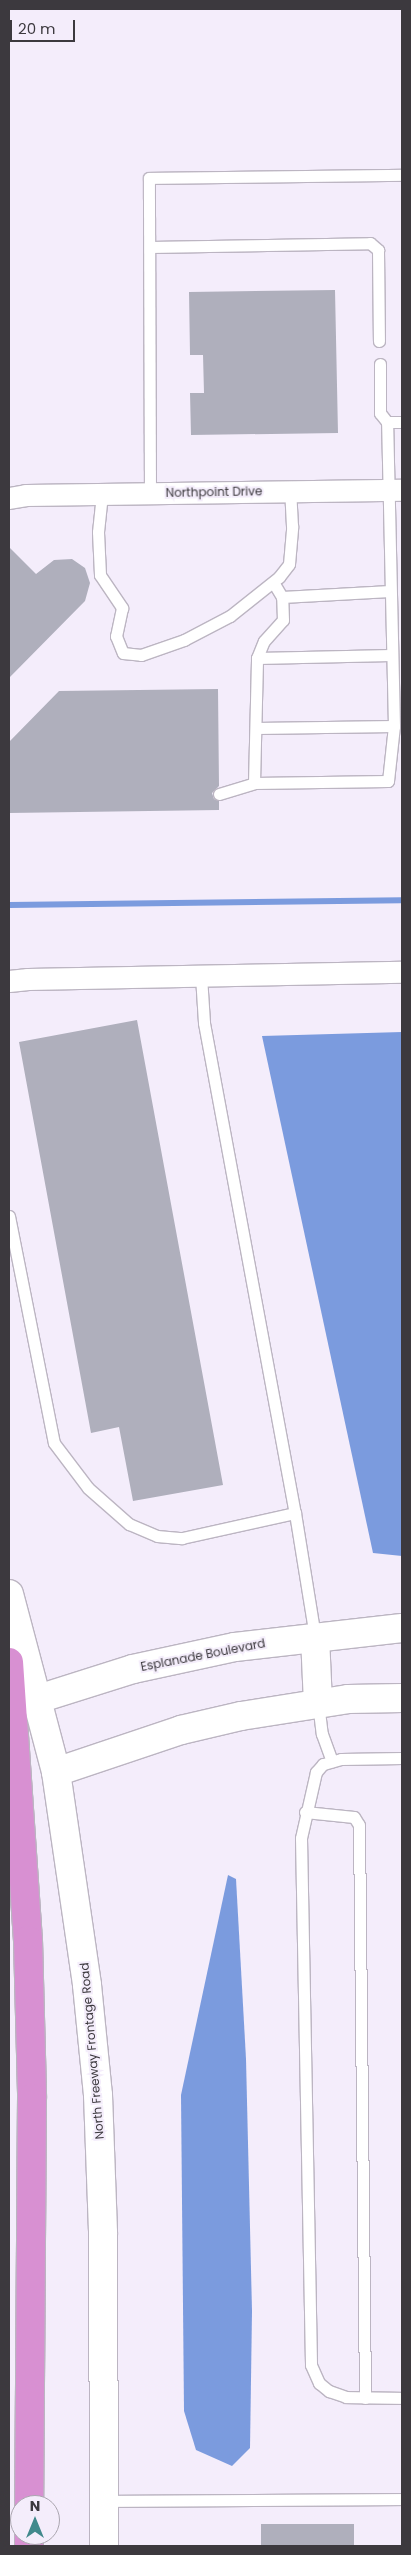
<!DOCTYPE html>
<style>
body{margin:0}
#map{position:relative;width:411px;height:2555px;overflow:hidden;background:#f4edfb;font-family:Poppins,sans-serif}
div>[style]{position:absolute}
.water>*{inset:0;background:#7b9bde}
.stream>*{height:6px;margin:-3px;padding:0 3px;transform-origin:3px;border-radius:3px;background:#7b9bde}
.building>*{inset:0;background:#afafbc;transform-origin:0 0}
.roads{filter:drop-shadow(1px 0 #bcb5c2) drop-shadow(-1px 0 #bcb5c2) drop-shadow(0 1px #bcb5c2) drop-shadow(0 -1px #bcb5c2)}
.service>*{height:11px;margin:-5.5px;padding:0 5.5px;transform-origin:5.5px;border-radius:5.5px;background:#fff}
.minor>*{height:21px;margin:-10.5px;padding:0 10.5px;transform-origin:10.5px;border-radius:10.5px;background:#fff}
.tertiary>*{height:28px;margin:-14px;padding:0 14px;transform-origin:14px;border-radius:14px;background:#fff}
.secondary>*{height:28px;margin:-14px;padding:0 14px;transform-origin:14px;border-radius:14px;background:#fff}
.motorway>*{height:28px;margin:-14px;padding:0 14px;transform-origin:14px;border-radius:14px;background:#d890d2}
span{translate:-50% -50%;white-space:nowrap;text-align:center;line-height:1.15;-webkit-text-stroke:4px #f4edfb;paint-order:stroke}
.street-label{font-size:12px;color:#3c393e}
.frame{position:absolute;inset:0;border:10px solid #3c393e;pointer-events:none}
.north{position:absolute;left:10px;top:2495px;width:50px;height:50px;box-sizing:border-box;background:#f4edfb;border:1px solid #aaa5af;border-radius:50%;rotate:0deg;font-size:14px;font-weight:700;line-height:20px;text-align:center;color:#3c393e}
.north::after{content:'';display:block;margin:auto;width:18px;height:22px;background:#41898c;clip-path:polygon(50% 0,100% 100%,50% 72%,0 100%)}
.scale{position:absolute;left:10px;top:20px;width:65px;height:22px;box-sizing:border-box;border:2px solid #3c393e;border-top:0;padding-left:6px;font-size:15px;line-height:18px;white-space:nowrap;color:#3c393e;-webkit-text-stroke:4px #f4edfb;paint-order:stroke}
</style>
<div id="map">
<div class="water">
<div style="clip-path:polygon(402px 1032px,402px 1556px,373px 1553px,262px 1036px)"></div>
<div style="clip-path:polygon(228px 1875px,236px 1879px,246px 2059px,252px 2311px,250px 2448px,232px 2466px,196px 2450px,184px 2411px,181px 2095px)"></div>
</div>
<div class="stream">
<div style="left:9px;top:905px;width:393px;rotate:-0.7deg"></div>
</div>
<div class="building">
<div style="clip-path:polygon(335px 290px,338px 433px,191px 435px,190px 393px,204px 393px,203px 355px,190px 355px,189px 292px)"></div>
<div style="clip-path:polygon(9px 547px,36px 574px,54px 560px,72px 559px,85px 568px,90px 583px,85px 601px,9px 678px)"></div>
<div style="clip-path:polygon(218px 689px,219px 786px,212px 793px,214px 799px,219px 801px,219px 810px,9px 813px,9px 742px,59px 691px)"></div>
<div style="clip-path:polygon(137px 1020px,223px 1485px,133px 1501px,119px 1427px,91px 1433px,19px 1042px)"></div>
<div style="left:354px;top:2524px;width:22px;height:93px;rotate:90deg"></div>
</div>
<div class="roads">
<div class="service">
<div style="left:150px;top:247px;width:220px;rotate:-1deg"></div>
<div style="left:370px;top:243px;width:11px;rotate:41deg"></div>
<div style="left:378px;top:250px;width:91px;rotate:89.4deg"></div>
<div style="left:380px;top:364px;width:49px;rotate:90deg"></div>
<div style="left:380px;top:413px;width:11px;rotate:52deg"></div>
<div style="left:150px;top:493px;width:315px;rotate:-90.2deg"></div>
<div style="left:149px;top:178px;width:253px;rotate:-0.7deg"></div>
<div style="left:102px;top:494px;width:38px;rotate:96deg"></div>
<div style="left:98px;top:532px;width:43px;rotate:87.3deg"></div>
<div style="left:100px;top:575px;width:40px;rotate:56deg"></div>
<div style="left:122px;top:608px;width:29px;rotate:102deg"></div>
<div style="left:116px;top:636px;width:18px;rotate:68deg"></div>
<div style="left:123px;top:653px;width:18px;rotate:6deg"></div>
<div style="left:141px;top:655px;width:46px;rotate:-19.2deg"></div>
<div style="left:184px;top:640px;width:52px;rotate:-27.6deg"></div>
<div style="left:230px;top:616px;width:63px;rotate:-38.5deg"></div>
<div style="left:279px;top:577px;width:16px;rotate:-52deg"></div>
<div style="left:289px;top:564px;width:38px;rotate:-85deg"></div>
<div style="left:292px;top:526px;width:35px;rotate:-93deg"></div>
<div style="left:282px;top:597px;width:108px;rotate:-3.2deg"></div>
<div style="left:257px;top:658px;width:18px;rotate:-68deg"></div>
<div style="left:264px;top:641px;width:28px;rotate:-48deg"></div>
<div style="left:283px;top:620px;width:23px;rotate:-92deg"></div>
<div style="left:282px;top:597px;width:17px;rotate:-121deg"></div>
<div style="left:256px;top:728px;width:138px;rotate:-0.8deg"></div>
<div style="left:254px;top:783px;width:125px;rotate:-88.6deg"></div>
<div style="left:257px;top:658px;width:134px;rotate:-1.3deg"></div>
<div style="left:219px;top:794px;width:37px;rotate:-17deg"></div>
<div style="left:254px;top:783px;width:134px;rotate:-0.9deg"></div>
<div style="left:388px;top:781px;width:55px;rotate:-83.8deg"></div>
<div style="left:394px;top:726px;width:304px;rotate:-91.3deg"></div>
<div style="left:387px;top:422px;width:15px"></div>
<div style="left:201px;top:976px;width:47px;rotate:86.3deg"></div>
<div style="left:204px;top:1023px;width:498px;rotate:79.5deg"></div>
<div style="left:295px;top:1513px;width:126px;rotate:80.8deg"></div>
<div style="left:9px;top:1216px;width:231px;rotate:78.8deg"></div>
<div style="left:54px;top:1443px;width:56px;rotate:52.9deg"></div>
<div style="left:88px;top:1488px;width:55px;rotate:41.3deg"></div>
<div style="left:129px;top:1524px;width:30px;rotate:23deg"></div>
<div style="left:157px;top:1536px;width:25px;rotate:5deg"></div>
<div style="left:182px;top:1538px;width:116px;rotate:-12.5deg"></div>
<div style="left:318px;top:1703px;width:31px;rotate:83deg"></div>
<div style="left:322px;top:1734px;width:29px;rotate:70deg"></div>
<div style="left:402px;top:1758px;width:61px;rotate:179.1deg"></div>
<div style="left:341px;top:1759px;width:19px;rotate:164deg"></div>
<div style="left:323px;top:1764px;width:11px;rotate:131deg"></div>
<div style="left:316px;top:1772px;width:68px;rotate:102.8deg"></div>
<div style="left:301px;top:1838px;width:527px;rotate:88.91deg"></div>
<div style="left:311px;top:2365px;width:20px;rotate:66deg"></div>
<div style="left:319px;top:2383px;width:13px;rotate:39deg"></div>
<div style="left:329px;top:2391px;width:18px;rotate:19deg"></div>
<div style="left:346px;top:2397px;width:56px;rotate:1deg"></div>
<div style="left:305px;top:1812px;width:49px;rotate:5.8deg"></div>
<div style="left:354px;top:1817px;width:9px;rotate:58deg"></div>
<div style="left:359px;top:1825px;width:573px;rotate:89.4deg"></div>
<div style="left:104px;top:2501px;width:298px;rotate:-0.4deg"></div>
</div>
<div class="minor">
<div style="left:9px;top:498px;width:17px;rotate:-10deg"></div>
<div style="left:26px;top:495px;width:376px;rotate:-0.8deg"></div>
<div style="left:9px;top:981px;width:19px;rotate:-6deg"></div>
<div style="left:28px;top:979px;width:374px;rotate:-1.1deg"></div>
</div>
<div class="tertiary">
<div style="left:315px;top:1637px;width:66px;rotate:87.4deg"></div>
<div style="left:38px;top:1699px;width:100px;rotate:-17.5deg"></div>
<div style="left:133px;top:1669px;width:104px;rotate:-12.2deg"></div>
<div style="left:235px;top:1647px;width:168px;rotate:-6.5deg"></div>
<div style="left:56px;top:1772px;width:132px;rotate:-18.6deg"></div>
<div style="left:181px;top:1730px;width:62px;rotate:-13.1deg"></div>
<div style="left:241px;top:1716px;width:108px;rotate:-9deg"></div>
<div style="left:348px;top:1699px;width:54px;rotate:-1.1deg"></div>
</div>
<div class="secondary">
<div style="left:9px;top:1594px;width:184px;rotate:75.2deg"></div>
<div style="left:56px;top:1772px;width:215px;rotate:81.7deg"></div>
<div style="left:87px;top:1985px;width:111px;rotate:84.3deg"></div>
<div style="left:98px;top:2095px;width:139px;rotate:87.9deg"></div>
<div style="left:103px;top:2234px;width:312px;rotate:89.8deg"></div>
</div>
<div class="motorway">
<div style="left:9px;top:1662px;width:279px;rotate:86.1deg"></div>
<div style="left:28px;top:1940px;width:158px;rotate:88.5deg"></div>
<div style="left:32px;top:2098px;width:407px;rotate:90.4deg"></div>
<div style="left:29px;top:2546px;width:11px;rotate:-90deg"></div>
</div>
</div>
<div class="street-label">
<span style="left:214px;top:492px;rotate:-1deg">Northpoint Drive</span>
<span style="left:203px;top:1655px;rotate:-11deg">Esplanade Boulevard</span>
<span style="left:92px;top:2051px;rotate:-95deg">North Freeway Frontage Road</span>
</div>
<div class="frame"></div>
<div class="north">N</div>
<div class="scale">20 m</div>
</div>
